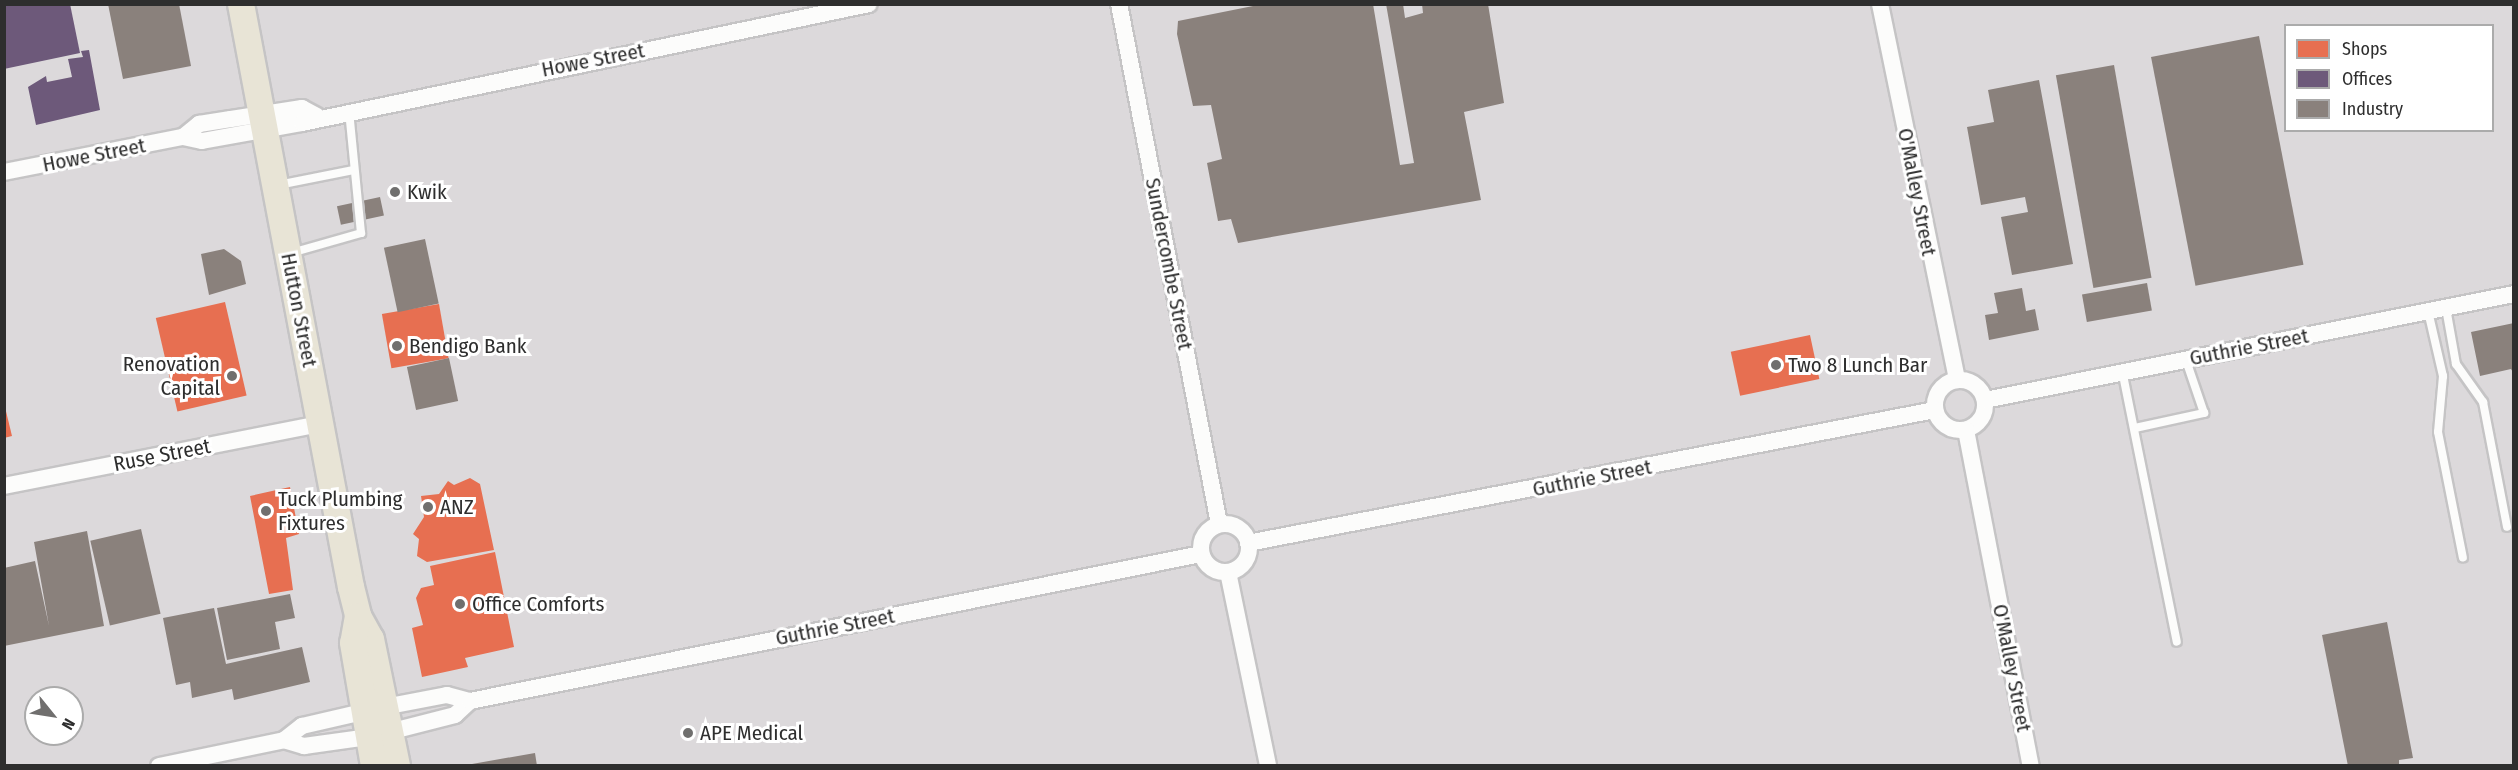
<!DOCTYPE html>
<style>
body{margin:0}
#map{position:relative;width:2518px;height:770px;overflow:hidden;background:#ece8e4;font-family:"Fira Sans Condensed",sans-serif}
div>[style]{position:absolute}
.industrial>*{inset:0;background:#dcd9db}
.shops>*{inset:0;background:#e76f51;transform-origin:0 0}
.offices>*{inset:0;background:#6d597a}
.industry>*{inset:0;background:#8a817c;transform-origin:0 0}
.roads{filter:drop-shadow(2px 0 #c5c4c5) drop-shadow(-2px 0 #c5c4c5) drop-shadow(0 2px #c5c4c5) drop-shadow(0 -2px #c5c4c5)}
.lane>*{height:8px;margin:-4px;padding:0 4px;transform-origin:4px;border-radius:4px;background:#fcfcfb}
.street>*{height:16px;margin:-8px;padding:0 8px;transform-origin:8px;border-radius:8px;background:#fcfcfb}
.street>.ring{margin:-8px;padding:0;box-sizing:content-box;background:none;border:16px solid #fcfcfb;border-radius:50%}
.primary>*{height:26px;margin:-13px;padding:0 13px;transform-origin:13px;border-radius:13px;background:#e8e4d6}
.dots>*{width:16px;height:16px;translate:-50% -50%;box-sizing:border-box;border:3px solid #fff;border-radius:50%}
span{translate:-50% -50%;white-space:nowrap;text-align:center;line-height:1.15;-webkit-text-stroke:6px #fff;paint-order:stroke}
.street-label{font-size:21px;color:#2e2e2e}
.poi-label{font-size:21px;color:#2e2e2e}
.left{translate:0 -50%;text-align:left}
.right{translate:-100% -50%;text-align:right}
.frame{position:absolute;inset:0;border:6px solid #2e2e2e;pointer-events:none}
.legend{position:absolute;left:2284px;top:24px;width:210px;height:108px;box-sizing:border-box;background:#fff;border:2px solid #ababab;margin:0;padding:8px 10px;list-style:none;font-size:18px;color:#2e2e2e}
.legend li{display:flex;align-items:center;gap:12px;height:30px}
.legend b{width:30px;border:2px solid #ababab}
.north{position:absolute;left:24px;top:686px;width:60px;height:60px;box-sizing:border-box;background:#fff;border:2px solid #ababab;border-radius:50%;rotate:120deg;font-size:16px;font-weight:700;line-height:24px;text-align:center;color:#2e2e2e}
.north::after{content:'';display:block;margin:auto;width:21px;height:27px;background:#706f6e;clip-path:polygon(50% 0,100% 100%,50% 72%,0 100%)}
</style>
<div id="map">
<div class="industrial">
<div style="clip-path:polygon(evenodd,5px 5px,2513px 5px,2513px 765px,5px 765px,5px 5px,2286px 26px,2492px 26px,2492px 130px,2286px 130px,2286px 26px,5px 5px,36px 698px,72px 698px,72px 734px,36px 734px,36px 698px)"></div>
</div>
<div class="shops">
<div style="left:225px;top:302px;width:96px;height:71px;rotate:77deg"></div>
<div style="left:439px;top:304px;width:55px;height:58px;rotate:80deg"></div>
<div style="left:1810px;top:335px;width:45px;height:81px;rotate:78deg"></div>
<div style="clip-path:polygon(4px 403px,12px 436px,4px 438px)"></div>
<div style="clip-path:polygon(470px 478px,480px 484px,494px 550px,427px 562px,417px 556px,419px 539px,413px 534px,424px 517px,421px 496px,439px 494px,448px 481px,454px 485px)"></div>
<div style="clip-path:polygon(290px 487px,299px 534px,286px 538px,293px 590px,269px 594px,250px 496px)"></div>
<div style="clip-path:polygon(495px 552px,514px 647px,465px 658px,468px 667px,422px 677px,412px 628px,423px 625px,416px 598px,421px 588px,434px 585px,430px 566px)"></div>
</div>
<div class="offices">
<div style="clip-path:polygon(4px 4px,70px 4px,80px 53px,4px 69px)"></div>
<div style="clip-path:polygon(89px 50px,100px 110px,36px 125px,28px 87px,46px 76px,47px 82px,72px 77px,68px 59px,83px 57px,81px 51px)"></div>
</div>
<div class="industry">
<div style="clip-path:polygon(108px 4px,179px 4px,191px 66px,123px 79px)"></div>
<div style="clip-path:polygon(1263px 4px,1373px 4px,1400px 165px,1414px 163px,1386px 4px,1403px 4px,1405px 18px,1423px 13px,1422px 4px,1488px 4px,1504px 103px,1464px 112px,1481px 200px,1238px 243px,1231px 219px,1218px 221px,1207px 163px,1222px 159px,1211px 105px,1193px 106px,1177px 34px,1178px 21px)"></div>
<div style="left:2259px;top:36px;width:233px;height:110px;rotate:79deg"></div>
<div style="left:2114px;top:65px;width:216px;height:59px;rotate:80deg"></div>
<div style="clip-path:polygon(2039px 80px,2073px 264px,2012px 275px,2001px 217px,2028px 212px,2025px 197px,1981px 205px,1967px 127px,1994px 122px,1988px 90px)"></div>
<div style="left:380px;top:197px;width:19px;height:44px;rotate:78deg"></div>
<div style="left:425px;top:239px;width:66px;height:42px;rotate:78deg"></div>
<div style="clip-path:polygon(224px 249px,241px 261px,246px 284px,209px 295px,201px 254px)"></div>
<div style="left:2147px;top:283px;width:28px;height:66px;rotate:80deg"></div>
<div style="clip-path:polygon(2022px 288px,2026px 311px,2035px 309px,2039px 330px,1989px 340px,1985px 315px,1998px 313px,1994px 293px)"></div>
<div style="clip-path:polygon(2514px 323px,2514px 374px,2511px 369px,2480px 376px,2471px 332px)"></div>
<div style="left:449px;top:358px;width:44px;height:43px;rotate:78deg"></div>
<div style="left:141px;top:529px;width:87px;height:52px;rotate:77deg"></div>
<div style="clip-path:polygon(87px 531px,104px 626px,4px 646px,4px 568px,35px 561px,49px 626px,34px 542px)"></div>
<div style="clip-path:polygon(290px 594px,295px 618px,275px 622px,280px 649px,227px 660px,217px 608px)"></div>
<div style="clip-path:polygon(214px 608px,226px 664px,302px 647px,310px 682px,234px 700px,232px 689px,192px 698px,190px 682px,176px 685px,163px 618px)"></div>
<div style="clip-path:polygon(2387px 622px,2413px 758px,2399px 760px,2399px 766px,2348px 766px,2322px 635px)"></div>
<div style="clip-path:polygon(535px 753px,537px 766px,472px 766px,472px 764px)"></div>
</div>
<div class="roads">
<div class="lane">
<div style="left:278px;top:185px;width:77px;rotate:-11.2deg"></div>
<div style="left:291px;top:253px;width:73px;rotate:-15.9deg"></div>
<div style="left:361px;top:233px;width:124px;rotate:-95.6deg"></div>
<div style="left:2446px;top:308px;width:57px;rotate:79.9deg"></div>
<div style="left:2456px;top:364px;width:47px;rotate:54.6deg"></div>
<div style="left:2483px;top:402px;width:127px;rotate:79.1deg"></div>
<div style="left:2428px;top:311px;width:67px;rotate:77deg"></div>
<div style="left:2443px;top:376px;width:56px;rotate:95.1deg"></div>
<div style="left:2438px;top:432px;width:128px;rotate:78.8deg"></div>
<div style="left:2123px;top:375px;width:272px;rotate:78.6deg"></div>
<div style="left:2135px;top:428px;width:71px;rotate:-12.3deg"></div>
<div style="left:2204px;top:413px;width:56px;rotate:-108.8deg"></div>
</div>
<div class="street">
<div style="left:1119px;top:4px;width:530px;rotate:79.11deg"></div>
<div style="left:1880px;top:4px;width:384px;rotate:78.4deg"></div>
<div style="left:183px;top:137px;width:21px;rotate:-39deg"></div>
<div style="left:199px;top:124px;width:32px;rotate:-9deg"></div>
<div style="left:231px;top:119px;width:72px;rotate:-8.8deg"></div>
<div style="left:302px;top:108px;width:17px;rotate:28deg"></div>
<div style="left:4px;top:172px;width:182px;rotate:-11.1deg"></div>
<div style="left:183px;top:137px;width:19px;rotate:12deg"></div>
<div style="left:202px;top:141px;width:102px;rotate:-10.2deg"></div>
<div style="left:302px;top:123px;width:579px;rotate:-11.85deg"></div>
<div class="ring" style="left:1935px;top:380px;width:34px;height:34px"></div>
<div style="left:1985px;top:400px;width:540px;rotate:-11.33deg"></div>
<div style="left:1966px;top:430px;width:342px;rotate:79.1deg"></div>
<div style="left:4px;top:486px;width:322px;rotate:-11.1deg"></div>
<div class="ring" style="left:1201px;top:524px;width:32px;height:32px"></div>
<div style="left:1248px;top:543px;width:700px;rotate:-10.96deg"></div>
<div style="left:1228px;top:572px;width:198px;rotate:78.3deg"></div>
<div style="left:284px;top:740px;width:21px;rotate:17deg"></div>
<div style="left:304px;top:746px;width:66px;rotate:-7.9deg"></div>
<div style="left:369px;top:737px;width:89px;rotate:-14.3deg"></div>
<div style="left:455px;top:715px;width:21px;rotate:-43deg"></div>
<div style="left:159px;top:766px;width:128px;rotate:-11.7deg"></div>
<div style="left:284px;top:740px;width:23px;rotate:-38deg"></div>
<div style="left:302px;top:726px;width:84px;rotate:-13deg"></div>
<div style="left:384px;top:707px;width:64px;rotate:-10.8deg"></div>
<div style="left:447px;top:695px;width:24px;rotate:15deg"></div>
<div style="left:470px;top:701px;width:746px;rotate:-11.37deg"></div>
</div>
<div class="primary">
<div style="left:241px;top:4px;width:593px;rotate:79.32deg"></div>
<div style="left:351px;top:587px;width:30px;rotate:76deg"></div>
<div style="left:358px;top:616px;width:26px;rotate:61deg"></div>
<div style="left:371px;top:639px;width:130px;rotate:78.4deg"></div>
<div style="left:358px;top:616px;width:27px;rotate:100deg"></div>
<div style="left:353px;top:643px;width:125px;rotate:80.3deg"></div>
</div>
</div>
<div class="dots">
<div style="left:395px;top:192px;background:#706f6e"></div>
<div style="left:397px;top:346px;background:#706f6e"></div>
<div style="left:1776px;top:365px;background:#706f6e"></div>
<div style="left:232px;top:376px;background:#706f6e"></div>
<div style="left:428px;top:507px;background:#706f6e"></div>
<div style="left:266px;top:511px;background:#706f6e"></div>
<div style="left:460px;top:604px;background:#706f6e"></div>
<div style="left:688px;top:733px;background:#706f6e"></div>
</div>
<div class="street-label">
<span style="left:593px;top:60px;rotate:-11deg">Howe Street</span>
<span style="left:94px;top:155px;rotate:-11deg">Howe Street</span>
<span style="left:1917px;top:192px;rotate:79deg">O'Malley Street</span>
<span style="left:1169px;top:264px;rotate:79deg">Sundercombe Street</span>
<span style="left:299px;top:310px;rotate:79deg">Hutton Street</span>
<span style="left:2249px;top:347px;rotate:-11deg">Guthrie Street</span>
<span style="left:162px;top:455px;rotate:-11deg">Ruse Street</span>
<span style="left:1592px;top:478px;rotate:-11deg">Guthrie Street</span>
<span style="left:835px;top:627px;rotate:-11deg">Guthrie Street</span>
<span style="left:2012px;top:668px;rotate:79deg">O'Malley Street</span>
</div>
<div class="poi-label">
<span class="left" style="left:407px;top:192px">Kwik</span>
<span class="left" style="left:409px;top:346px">Bendigo Bank</span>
<span class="right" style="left:220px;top:376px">Renovation<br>Capital</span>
<span class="left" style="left:1788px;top:365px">Two 8 Lunch Bar</span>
<span class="left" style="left:278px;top:511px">Tuck Plumbing<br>Fixtures</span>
<span class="left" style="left:440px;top:507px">ANZ</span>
<span class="left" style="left:472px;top:604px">Office Comforts</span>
<span class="left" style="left:700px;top:733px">APE Medical</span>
</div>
<div class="frame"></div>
<ul class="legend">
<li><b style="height:16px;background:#e76f51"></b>Shops</li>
<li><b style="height:16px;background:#6d597a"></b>Offices</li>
<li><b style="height:16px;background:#8a817c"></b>Industry</li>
</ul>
<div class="north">N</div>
</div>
